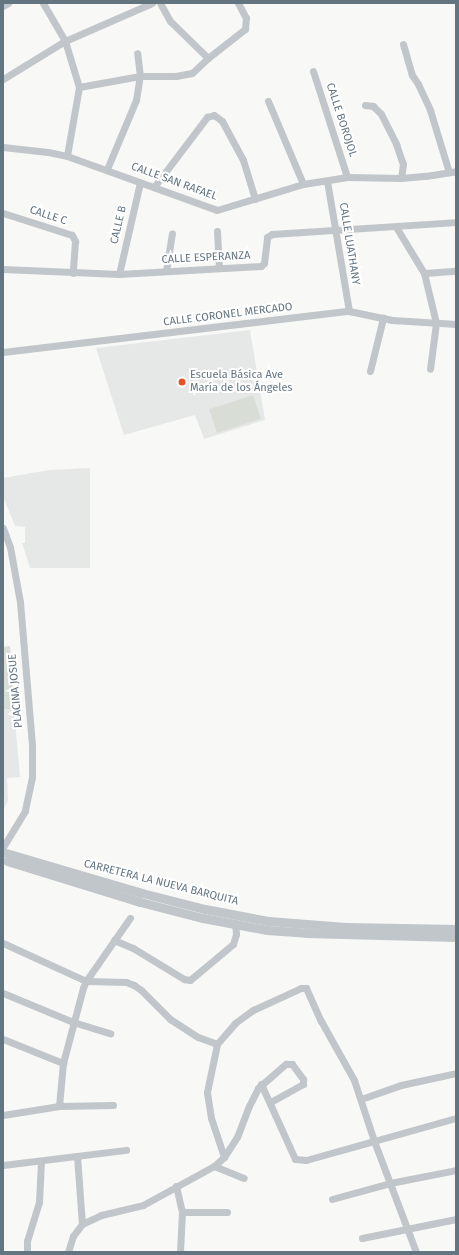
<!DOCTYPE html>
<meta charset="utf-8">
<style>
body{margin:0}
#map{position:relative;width:459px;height:1255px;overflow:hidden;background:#f8f8f6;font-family:"Fira Sans",sans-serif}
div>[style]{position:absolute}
.built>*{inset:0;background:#e6e7e7}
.green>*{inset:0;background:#d8ddd5;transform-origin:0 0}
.minor>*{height:7px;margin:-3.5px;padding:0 3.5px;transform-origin:3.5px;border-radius:3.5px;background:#c1c6ca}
.tertiary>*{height:9px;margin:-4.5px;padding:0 4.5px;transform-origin:4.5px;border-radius:4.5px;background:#c1c6ca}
.dots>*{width:11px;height:11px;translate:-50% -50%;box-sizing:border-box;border:2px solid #fff;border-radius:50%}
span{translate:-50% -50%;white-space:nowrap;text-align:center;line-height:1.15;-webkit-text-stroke:4px #fff;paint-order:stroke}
.street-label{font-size:11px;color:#637581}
.poi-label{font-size:11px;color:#637581}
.left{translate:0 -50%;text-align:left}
.frame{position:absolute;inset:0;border:4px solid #637581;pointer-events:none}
</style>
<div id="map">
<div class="built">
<div style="clip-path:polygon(250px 330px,265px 420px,204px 439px,195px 415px,124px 435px,96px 348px)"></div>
<div style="clip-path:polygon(90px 468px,90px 568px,30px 568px,22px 543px,25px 543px,25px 527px,15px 526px,3px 496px,3px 478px,49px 470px)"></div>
<div style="clip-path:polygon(3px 709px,14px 709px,20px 777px,7px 778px,8px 801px,3px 810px)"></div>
</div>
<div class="green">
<div style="left:253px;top:395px;width:25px;height:46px;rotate:72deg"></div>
<div style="clip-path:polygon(10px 646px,14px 709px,3px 709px,3px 647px)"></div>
</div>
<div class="minor">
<div style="left:43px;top:3px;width:44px;rotate:59.9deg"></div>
<div style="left:65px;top:41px;width:48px;rotate:73.1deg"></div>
<div style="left:79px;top:87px;width:70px;rotate:99.9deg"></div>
<div style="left:3px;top:6px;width:6px;rotate:-31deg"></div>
<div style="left:403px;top:44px;width:32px;rotate:74deg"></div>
<div style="left:412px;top:75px;width:11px;rotate:56deg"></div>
<div style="left:418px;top:84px;width:29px;rotate:65deg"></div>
<div style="left:430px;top:110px;width:65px;rotate:73deg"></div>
<div style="left:208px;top:58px;width:47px;rotate:-38.1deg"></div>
<div style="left:245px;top:29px;width:11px;rotate:-85deg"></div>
<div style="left:246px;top:18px;width:17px;rotate:-118deg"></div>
<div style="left:313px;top:71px;width:111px;rotate:72.2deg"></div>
<div style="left:3px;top:79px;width:73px;rotate:-31.5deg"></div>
<div style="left:65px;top:41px;width:95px;rotate:-23.6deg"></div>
<div style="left:79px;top:87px;width:62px;rotate:-10.2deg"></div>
<div style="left:140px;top:76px;width:36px"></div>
<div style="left:176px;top:76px;width:16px;rotate:-11deg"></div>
<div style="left:192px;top:73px;width:22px;rotate:-43deg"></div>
<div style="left:208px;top:58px;width:53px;rotate:-135.8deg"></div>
<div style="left:170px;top:21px;width:21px;rotate:-119deg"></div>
<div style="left:268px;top:101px;width:90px;rotate:67.1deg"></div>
<div style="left:365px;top:105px;width:8px;rotate:7deg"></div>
<div style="left:373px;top:106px;width:11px;rotate:45deg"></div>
<div style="left:381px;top:114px;width:34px;rotate:63deg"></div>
<div style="left:396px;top:144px;width:21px;rotate:71deg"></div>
<div style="left:403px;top:164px;width:14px;rotate:98deg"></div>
<div style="left:3px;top:147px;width:45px;rotate:6.3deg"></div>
<div style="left:48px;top:152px;width:19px;rotate:12deg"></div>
<div style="left:67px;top:156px;width:159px;rotate:19.8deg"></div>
<div style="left:217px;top:210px;width:90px;rotate:-16.8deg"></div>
<div style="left:303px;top:184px;width:45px;rotate:-9deg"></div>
<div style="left:347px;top:177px;width:54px;rotate:1.1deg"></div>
<div style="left:401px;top:178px;width:25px;rotate:-5deg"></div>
<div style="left:426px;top:176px;width:30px;rotate:-9deg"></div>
<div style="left:107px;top:169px;width:75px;rotate:-67.2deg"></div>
<div style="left:136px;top:100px;width:24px;rotate:-81deg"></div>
<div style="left:140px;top:76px;width:23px;rotate:-97deg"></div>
<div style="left:327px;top:181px;width:132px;rotate:80.4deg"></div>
<div style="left:154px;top:187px;width:88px;rotate:-52.9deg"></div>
<div style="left:207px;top:117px;width:7px;rotate:-16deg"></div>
<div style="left:214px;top:115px;width:10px;rotate:37deg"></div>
<div style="left:222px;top:121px;width:44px;rotate:61.7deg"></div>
<div style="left:243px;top:160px;width:41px;rotate:72.9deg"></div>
<div style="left:3px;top:213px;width:72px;rotate:17.7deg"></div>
<div style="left:72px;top:235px;width:7px;rotate:63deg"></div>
<div style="left:75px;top:241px;width:32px;rotate:94deg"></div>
<div style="left:396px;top:227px;width:54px;rotate:58.7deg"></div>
<div style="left:424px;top:273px;width:51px;rotate:76.5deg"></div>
<div style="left:436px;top:323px;width:46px;rotate:97.4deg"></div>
<div style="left:217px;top:231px;width:37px;rotate:87deg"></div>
<div style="left:3px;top:269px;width:116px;rotate:2.5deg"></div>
<div style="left:119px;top:274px;width:142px;rotate:-3.2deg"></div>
<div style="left:261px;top:266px;width:4px;rotate:-45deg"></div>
<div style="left:264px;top:263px;width:26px;rotate:-83deg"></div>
<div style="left:267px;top:237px;width:6px;rotate:-31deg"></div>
<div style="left:272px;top:234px;width:184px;rotate:-3.7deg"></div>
<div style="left:166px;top:271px;width:38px;rotate:-81deg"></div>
<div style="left:424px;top:273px;width:32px;rotate:-4deg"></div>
<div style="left:119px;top:274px;width:94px;rotate:-77.1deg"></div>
<div style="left:3px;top:352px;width:348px;rotate:-6.8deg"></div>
<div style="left:349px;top:311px;width:44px;rotate:11.8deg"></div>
<div style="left:392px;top:320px;width:64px;rotate:3.6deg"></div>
<div style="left:370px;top:371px;width:55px;rotate:-76.2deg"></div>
<div style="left:3px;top:528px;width:20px;rotate:70deg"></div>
<div style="left:10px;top:547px;width:56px;rotate:79.7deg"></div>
<div style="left:20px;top:602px;width:143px;rotate:85.2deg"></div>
<div style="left:32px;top:744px;width:33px;rotate:90deg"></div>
<div style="left:32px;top:777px;width:35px;rotate:102deg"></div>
<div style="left:25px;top:811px;width:42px;rotate:121.4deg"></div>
<div style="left:114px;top:940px;width:21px;rotate:23deg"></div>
<div style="left:133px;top:948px;width:60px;rotate:31.3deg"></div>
<div style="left:184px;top:979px;width:6px;rotate:9deg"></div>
<div style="left:190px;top:980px;width:56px;rotate:-39.9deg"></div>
<div style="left:233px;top:944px;width:10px;rotate:-73deg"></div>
<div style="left:236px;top:934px;width:11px;rotate:-95deg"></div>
<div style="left:3px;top:943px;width:91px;rotate:24.6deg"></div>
<div style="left:86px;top:981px;width:40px;rotate:1.4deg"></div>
<div style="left:126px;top:982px;width:9px;rotate:21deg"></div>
<div style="left:134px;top:985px;width:9px;rotate:36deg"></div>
<div style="left:141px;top:990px;width:41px;rotate:45deg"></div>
<div style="left:170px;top:1019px;width:33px;rotate:33deg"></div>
<div style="left:198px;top:1037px;width:20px;rotate:20deg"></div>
<div style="left:3px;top:993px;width:76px;rotate:22.5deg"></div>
<div style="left:73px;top:1022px;width:39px;rotate:17deg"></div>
<div style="left:3px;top:1039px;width:65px;rotate:21.8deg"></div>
<div style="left:261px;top:1084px;width:82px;rotate:65.6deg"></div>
<div style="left:295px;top:1159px;width:11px;rotate:5deg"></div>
<div style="left:306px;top:1160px;width:71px;rotate:-15.6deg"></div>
<div style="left:374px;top:1141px;width:119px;rotate:69.3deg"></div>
<div style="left:361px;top:1099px;width:42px;rotate:-19.3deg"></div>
<div style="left:401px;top:1085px;width:56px;rotate:-12.3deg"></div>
<div style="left:59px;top:1106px;width:54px;rotate:-1.1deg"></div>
<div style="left:3px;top:1115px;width:57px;rotate:-9.1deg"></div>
<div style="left:59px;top:1106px;width:43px;rotate:-84.7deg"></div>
<div style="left:63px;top:1063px;width:78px;rotate:-75.1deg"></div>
<div style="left:83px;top:988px;width:8px;rotate:-67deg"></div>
<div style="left:86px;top:981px;width:77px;rotate:-55.1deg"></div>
<div style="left:77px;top:1156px;width:68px;rotate:85.8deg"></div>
<div style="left:224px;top:1157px;width:41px;rotate:-108.4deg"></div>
<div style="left:211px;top:1118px;width:26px;rotate:-99deg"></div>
<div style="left:207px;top:1092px;width:49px;rotate:-78.2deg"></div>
<div style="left:217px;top:1044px;width:28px;rotate:-49deg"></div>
<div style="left:235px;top:1023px;width:22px;rotate:-36deg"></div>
<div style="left:253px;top:1010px;width:53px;rotate:-24.6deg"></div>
<div style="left:301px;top:988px;width:5px"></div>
<div style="left:306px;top:988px;width:36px;rotate:66deg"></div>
<div style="left:321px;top:1021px;width:68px;rotate:60.8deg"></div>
<div style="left:354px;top:1080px;width:64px;rotate:71.8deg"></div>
<div style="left:374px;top:1141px;width:85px;rotate:-15.7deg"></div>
<div style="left:3px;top:1165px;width:124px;rotate:-7deg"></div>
<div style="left:214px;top:1166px;width:32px;rotate:22deg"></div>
<div style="left:176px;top:1186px;width:27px;rotate:77deg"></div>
<div style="left:182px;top:1212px;width:40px;rotate:92.9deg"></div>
<div style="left:332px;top:1199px;width:60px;rotate:-15.4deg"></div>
<div style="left:390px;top:1183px;width:67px;rotate:-11.1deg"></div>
<div style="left:182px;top:1212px;width:45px"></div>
<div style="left:362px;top:1238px;width:96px;rotate:-11.4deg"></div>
<div style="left:27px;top:1252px;width:11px;rotate:-90deg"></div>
<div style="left:27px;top:1241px;width:41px;rotate:-72.9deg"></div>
<div style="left:39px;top:1202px;width:41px;rotate:-87.2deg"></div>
<div style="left:68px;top:1252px;width:17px;rotate:-73deg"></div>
<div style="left:73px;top:1236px;width:15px;rotate:-53deg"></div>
<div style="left:82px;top:1224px;width:21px;rotate:-25deg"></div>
<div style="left:101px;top:1215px;width:43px;rotate:-13.4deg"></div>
<div style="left:143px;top:1205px;width:81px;rotate:-28.8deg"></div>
<div style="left:214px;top:1166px;width:13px;rotate:-42deg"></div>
<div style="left:224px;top:1157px;width:24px;rotate:-57deg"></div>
<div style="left:237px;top:1137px;width:33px;rotate:-69deg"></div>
<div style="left:249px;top:1106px;width:20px;rotate:-63deg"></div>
<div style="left:258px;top:1088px;width:37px;rotate:-41deg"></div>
<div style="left:286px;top:1064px;width:6px"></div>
<div style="left:292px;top:1064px;width:19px;rotate:54deg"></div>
<div style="left:303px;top:1079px;width:5px;rotate:90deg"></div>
<div style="left:303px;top:1084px;width:37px;rotate:151deg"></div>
</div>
<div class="tertiary">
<div style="left:6px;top:853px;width:142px;rotate:16.4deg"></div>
<div style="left:142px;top:893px;width:65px;rotate:14.3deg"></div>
<div style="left:205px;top:909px;width:64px;rotate:10.8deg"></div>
<div style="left:268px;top:921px;width:78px;rotate:4.4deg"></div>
<div style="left:346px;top:927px;width:110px;rotate:1deg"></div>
<div style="left:7px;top:861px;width:139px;rotate:17.1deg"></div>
<div style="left:140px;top:902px;width:65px;rotate:14.3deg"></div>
<div style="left:203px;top:918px;width:65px;rotate:10.6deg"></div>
<div style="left:267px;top:930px;width:39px;rotate:4deg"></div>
<div style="left:306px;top:933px;width:150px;rotate:1.5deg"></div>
</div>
<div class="dots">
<div style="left:182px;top:382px;background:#e4512a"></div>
</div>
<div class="street-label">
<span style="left:341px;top:120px;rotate:72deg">CALLE BOROJOL</span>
<span style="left:174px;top:182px;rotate:20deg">CALLE SAN RAFAEL</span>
<span style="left:48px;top:216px;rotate:18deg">CALLE C</span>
<span style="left:119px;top:225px;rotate:-77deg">CALLE B</span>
<span style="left:349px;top:244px;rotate:81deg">CALLE LUATHANY</span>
<span style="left:206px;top:258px;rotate:-3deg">CALLE ESPERANZA</span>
<span style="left:228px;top:315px;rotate:-7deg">CALLE CORONEL MERCADO</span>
<span style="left:16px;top:691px;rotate:-95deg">PLACINA JOSUE</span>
<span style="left:161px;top:883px;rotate:14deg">CARRETERA LA NUEVA BARQUITA</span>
</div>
<div class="poi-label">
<span class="left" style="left:190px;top:382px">Escuela Básica Ave<br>María de los Ángeles</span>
</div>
<div class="frame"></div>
</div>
